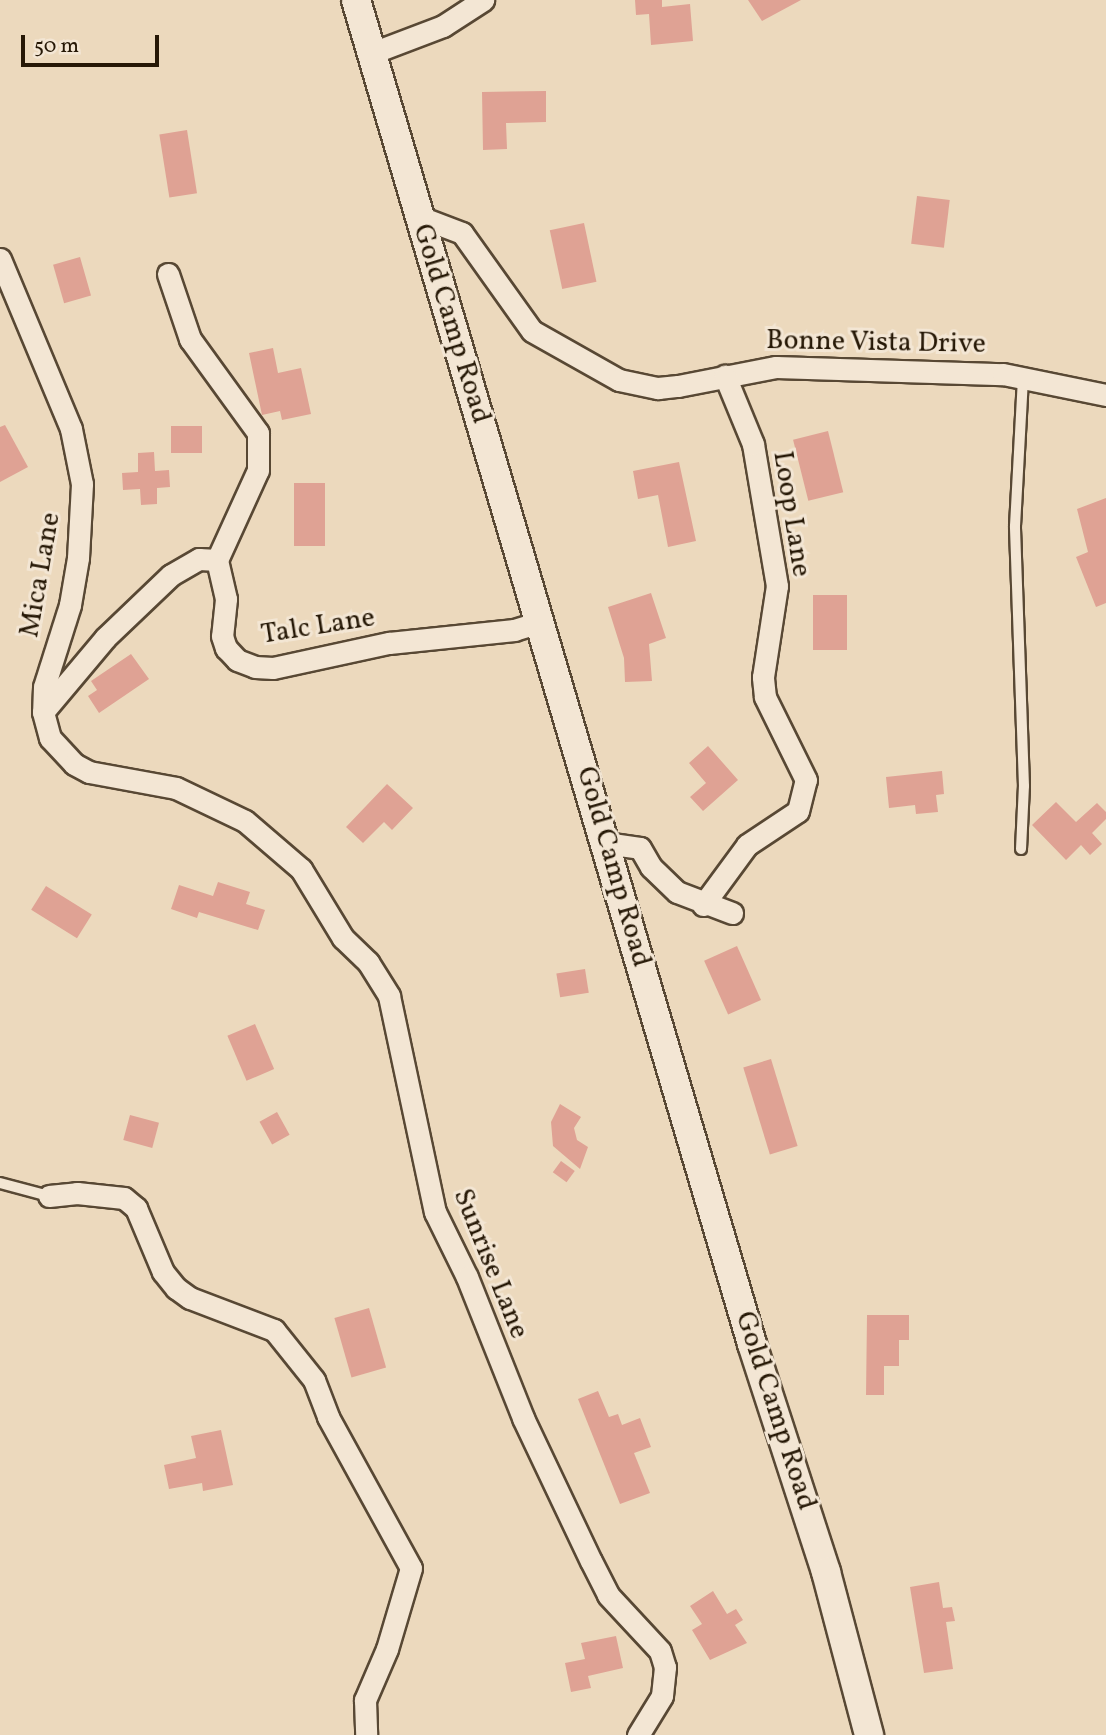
<!DOCTYPE html>
<style>
body{margin:0}
#map{position:relative;width:1106px;height:1735px;overflow:hidden;background:#ecd9bd;font-family:Vollkorn,serif}
div>[style]{position:absolute}
.building>*{inset:0;background:#dfa294;transform-origin:0 0}
.roads{filter:drop-shadow(2px 0 #584834) drop-shadow(-2px 0 #584834) drop-shadow(0 2px #584834) drop-shadow(0 -2px #584834)}
.lane>*{height:10px;margin:-5px;padding:0 5px;transform-origin:5px;border-radius:5px;background:#f3e6d4}
.street>*{height:21px;margin:-10.5px;padding:0 10.5px;transform-origin:10.5px;border-radius:10.5px;background:#f3e6d4}
.secondary>*{height:28px;margin:-14px;padding:0 14px;transform-origin:14px;border-radius:14px;background:#f3e6d4}
span{translate:-50% -50%;white-space:nowrap;text-align:center;line-height:1.15;-webkit-text-stroke:6px #f3e6d4;paint-order:stroke}
.street-label{font-size:28px;color:#261806}
.scale{position:absolute;left:21px;top:35px;width:138px;height:32px;box-sizing:border-box;border:4px solid #261806;border-top:0;padding-left:9px;font-size:21px;line-height:24px;white-space:nowrap;color:#261806;-webkit-text-stroke:5px #f3e6d4;paint-order:stroke}
</style>
<div id="map">
<div class="building">
<div style="clip-path:polygon(635px 0,662px 0,662px 7px,690px 4px,693px 41px,651px 45px,649px 14px,636px 15px)"></div>
<div style="clip-path:polygon(748px 0,801px 0,762px 21px)"></div>
<div style="clip-path:polygon(546px 91px,546px 122px,506px 123px,507px 149px,483px 150px,482px 92px)"></div>
<div style="left:187px;top:130px;width:64px;height:28px;rotate:81deg"></div>
<div style="left:917px;top:196px;width:33px;height:48px;rotate:7deg"></div>
<div style="left:584px;top:223px;width:60px;height:35px;rotate:78deg"></div>
<div style="left:80px;top:257px;width:40px;height:28px;rotate:74deg"></div>
<div style="clip-path:polygon(273px 348px,278px 373px,301px 368px,311px 414px,282px 420px,280px 411px,262px 415px,249px 353px)"></div>
<div style="clip-path:polygon(5px 425px,28px 467px,0 482px,0 427px)"></div>
<div style="left:171px;top:426px;width:31px;height:27px"></div>
<div style="left:828px;top:431px;width:63px;height:36px;rotate:76deg"></div>
<div style="clip-path:polygon(154px 452px,155px 471px,169px 470px,170px 487px,157px 488px,157px 504px,141px 505px,140px 489px,123px 490px,122px 473px,138px 472px,138px 453px)"></div>
<div style="clip-path:polygon(679px 462px,696px 541px,668px 547px,658px 495px,638px 499px,633px 471px)"></div>
<div style="left:294px;top:483px;width:31px;height:63px"></div>
<div style="clip-path:polygon(1106px 498px,1106px 603px,1096px 607px,1076px 557px,1088px 552px,1077px 509px)"></div>
<div style="clip-path:polygon(651px 593px,666px 638px,649px 644px,652px 681px,625px 682px,624px 658px,608px 607px)"></div>
<div style="left:813px;top:595px;width:34px;height:55px"></div>
<div style="clip-path:polygon(131px 654px,149px 679px,99px 713px,88px 696px,97px 690px,91px 681px)"></div>
<div style="clip-path:polygon(708px 746px,738px 780px,703px 811px,690px 797px,706px 783px,689px 763px)"></div>
<div style="clip-path:polygon(942px 771px,944px 794px,936px 795px,938px 812px,916px 814px,915px 805px,889px 808px,886px 777px)"></div>
<div style="clip-path:polygon(387px 784px,413px 808px,392px 830px,384px 822px,363px 843px,346px 827px)"></div>
<div style="clip-path:polygon(1056px 802px,1076px 822px,1097px 803px,1106px 812px,1106px 819px,1092px 833px,1102px 844px,1090px 855px,1081px 845px,1066px 860px,1032px 825px)"></div>
<div style="clip-path:polygon(218px 882px,250px 892px,246px 904px,265px 910px,258px 930px,199px 912px,197px 918px,171px 909px,179px 885px,213px 896px)"></div>
<div style="left:46px;top:886px;width:54px;height:28px;rotate:32deg"></div>
<div style="left:737px;top:946px;width:59px;height:36px;rotate:66deg"></div>
<div style="left:585px;top:969px;width:24px;height:29px;rotate:81deg"></div>
<div style="left:255px;top:1024px;width:49px;height:30px;rotate:67deg"></div>
<div style="left:771px;top:1059px;width:91px;height:29px;rotate:73deg"></div>
<div style="clip-path:polygon(560px 1104px,581px 1117px,574px 1128px,577px 1140px,588px 1147px,580px 1169px,553px 1146px,551px 1122px)"></div>
<div style="left:277px;top:1112px;width:26px;height:20px;rotate:61deg"></div>
<div style="left:130px;top:1115px;width:30px;height:26px;rotate:15deg"></div>
<div style="left:561px;top:1161px;width:17px;height:14px;rotate:36deg"></div>
<div style="left:369px;top:1308px;width:62px;height:36px;rotate:74deg"></div>
<div style="clip-path:polygon(867px 1315px,909px 1315px,909px 1340px,899px 1340px,899px 1366px,884px 1366px,884px 1395px,866px 1395px)"></div>
<div style="clip-path:polygon(598px 1391px,609px 1417px,618px 1414px,622px 1425px,640px 1418px,651px 1447px,634px 1453px,650px 1493px,620px 1504px,578px 1399px)"></div>
<div style="clip-path:polygon(221px 1430px,233px 1485px,203px 1491px,202px 1483px,169px 1489px,164px 1465px,196px 1458px,191px 1436px)"></div>
<div style="clip-path:polygon(939px 1582px,943px 1608px,952px 1607px,955px 1621px,946px 1622px,953px 1669px,924px 1673px,910px 1587px)"></div>
<div style="clip-path:polygon(713px 1591px,727px 1614px,736px 1609px,743px 1620px,735px 1625px,747px 1643px,710px 1660px,692px 1630px,702px 1624px,690px 1606px)"></div>
<div style="clip-path:polygon(616px 1636px,623px 1668px,588px 1676px,591px 1688px,571px 1692px,565px 1663px,585px 1659px,581px 1643px)"></div>
</div>
<div class="roads">
<div class="lane">
<div style="left:1021px;top:849px;width:63px;rotate:-87.3deg"></div>
<div style="left:1024px;top:786px;width:260px;rotate:-92deg"></div>
<div style="left:1015px;top:526px;width:150px;rotate:-86.9deg"></div>
<div style="left:0;top:1183px;width:51px;rotate:14.9deg"></div>
</div>
<div class="street">
<div style="left:372px;top:53px;width:76px;rotate:-20.8deg"></div>
<div style="left:443px;top:26px;width:48px;rotate:-33deg"></div>
<div style="left:420px;top:217px;width:45px;rotate:20.9deg"></div>
<div style="left:462px;top:233px;width:120px;rotate:54.5deg"></div>
<div style="left:532px;top:331px;width:100px;rotate:29.4deg"></div>
<div style="left:619px;top:380px;width:40px;rotate:12deg"></div>
<div style="left:658px;top:388px;width:20px;rotate:-6deg"></div>
<div style="left:678px;top:386px;width:100px;rotate:-11deg"></div>
<div style="left:776px;top:367px;width:227px;rotate:1.8deg"></div>
<div style="left:1003px;top:374px;width:105px;rotate:11.5deg"></div>
<div style="left:0;top:259px;width:184px;rotate:67.3deg"></div>
<div style="left:71px;top:429px;width:56px;rotate:78.7deg"></div>
<div style="left:82px;top:484px;width:74px;rotate:93.1deg"></div>
<div style="left:78px;top:558px;width:48px;rotate:99.7deg"></div>
<div style="left:70px;top:605px;width:86px;rotate:107.6deg"></div>
<div style="left:44px;top:687px;width:25px;rotate:92deg"></div>
<div style="left:43px;top:712px;width:27px;rotate:75deg"></div>
<div style="left:50px;top:738px;width:35px;rotate:47deg"></div>
<div style="left:74px;top:764px;width:17px;rotate:28deg"></div>
<div style="left:89px;top:772px;width:88px;rotate:10.4deg"></div>
<div style="left:176px;top:788px;width:76px;rotate:25.6deg"></div>
<div style="left:245px;top:821px;width:74px;rotate:40.6deg"></div>
<div style="left:301px;top:869px;width:81px;rotate:58.7deg"></div>
<div style="left:343px;top:938px;width:35px;rotate:44deg"></div>
<div style="left:368px;top:962px;width:40px;rotate:58deg"></div>
<div style="left:389px;top:996px;width:221px;rotate:78deg"></div>
<div style="left:435px;top:1212px;width:72px;rotate:63.8deg"></div>
<div style="left:467px;top:1277px;width:152px;rotate:68.3deg"></div>
<div style="left:523px;top:1418px;width:158px;rotate:64.6deg"></div>
<div style="left:591px;top:1561px;width:38px;rotate:63deg"></div>
<div style="left:608px;top:1595px;width:76px;rotate:47.1deg"></div>
<div style="left:660px;top:1651px;width:17px;rotate:73deg"></div>
<div style="left:665px;top:1667px;width:29px;rotate:96deg"></div>
<div style="left:662px;top:1696px;width:46px;rotate:121.6deg"></div>
<div style="left:168px;top:274px;width:69px;rotate:71.3deg"></div>
<div style="left:190px;top:339px;width:116px;rotate:54.1deg"></div>
<div style="left:258px;top:433px;width:37px;rotate:90deg"></div>
<div style="left:258px;top:470px;width:99px;rotate:114.5deg"></div>
<div style="left:217px;top:560px;width:40px;rotate:77deg"></div>
<div style="left:226px;top:599px;width:37px;rotate:96deg"></div>
<div style="left:222px;top:636px;width:13px;rotate:72deg"></div>
<div style="left:226px;top:648px;width:16px;rotate:47deg"></div>
<div style="left:237px;top:660px;width:19px;rotate:21deg"></div>
<div style="left:255px;top:667px;width:18px;rotate:3deg"></div>
<div style="left:273px;top:668px;width:119px;rotate:-12.2deg"></div>
<div style="left:389px;top:643px;width:126px;rotate:-5.9deg"></div>
<div style="left:514px;top:630px;width:28px;rotate:-17deg"></div>
<div style="left:43px;top:712px;width:97px;rotate:-50deg"></div>
<div style="left:105px;top:638px;width:91px;rotate:-43.7deg"></div>
<div style="left:171px;top:575px;width:32px;rotate:-30deg"></div>
<div style="left:199px;top:559px;width:18px;rotate:3deg"></div>
<div style="left:605px;top:843px;width:35px;rotate:8deg"></div>
<div style="left:640px;top:848px;width:22px;rotate:60deg"></div>
<div style="left:651px;top:867px;width:36px;rotate:44deg"></div>
<div style="left:677px;top:892px;width:59px;rotate:20.9deg"></div>
<div style="left:703px;top:905px;width:74px;rotate:-53.7deg"></div>
<div style="left:747px;top:845px;width:61px;rotate:-33.7deg"></div>
<div style="left:798px;top:811px;width:32px;rotate:-76deg"></div>
<div style="left:806px;top:780px;width:93px;rotate:-116.3deg"></div>
<div style="left:765px;top:697px;width:20px;rotate:-96deg"></div>
<div style="left:763px;top:677px;width:92px;rotate:-81.3deg"></div>
<div style="left:777px;top:586px;width:144px;rotate:-99.6deg"></div>
<div style="left:753px;top:444px;width:74px;rotate:-112.4deg"></div>
<div style="left:49px;top:1196px;width:28px;rotate:-6deg"></div>
<div style="left:77px;top:1193px;width:47px;rotate:6.1deg"></div>
<div style="left:124px;top:1198px;width:16px;rotate:40deg"></div>
<div style="left:136px;top:1208px;width:69px;rotate:67.1deg"></div>
<div style="left:163px;top:1272px;width:21px;rotate:51deg"></div>
<div style="left:176px;top:1288px;width:17px;rotate:36deg"></div>
<div style="left:190px;top:1298px;width:90px;rotate:20.9deg"></div>
<div style="left:274px;top:1330px;width:64px;rotate:51.3deg"></div>
<div style="left:314px;top:1380px;width:40px;rotate:69deg"></div>
<div style="left:328px;top:1417px;width:172px;rotate:61.2deg"></div>
<div style="left:411px;top:1568px;width:84px;rotate:106.5deg"></div>
<div style="left:387px;top:1649px;width:56px;rotate:113.3deg"></div>
<div style="left:365px;top:1700px;width:35px;rotate:88deg"></div>
</div>
<div class="secondary">
<div style="left:356px;top:0;width:1401px;rotate:73.58deg"></div>
<div style="left:752px;top:1344px;width:240px;rotate:72deg"></div>
<div style="left:826px;top:1572px;width:169px;rotate:75.2deg"></div>
</div>
</div>
<div class="street-label">
<span style="left:451px;top:324px;rotate:73deg">Gold Camp Road</span>
<span style="left:876px;top:343px;rotate:1deg">Bonne Vista Drive</span>
<span style="left:791px;top:514px;rotate:81deg">Loop Lane</span>
<span style="left:41px;top:575px;rotate:-80deg">Mica Lane</span>
<span style="left:318px;top:627px;rotate:-9deg">Talc Lane</span>
<span style="left:613px;top:867px;rotate:74deg">Gold Camp Road</span>
<span style="left:490px;top:1264px;rotate:68deg">Sunrise Lane</span>
<span style="left:775px;top:1411px;rotate:72deg">Gold Camp Road</span>
</div>
<div class="scale">50 m</div>
</div>
